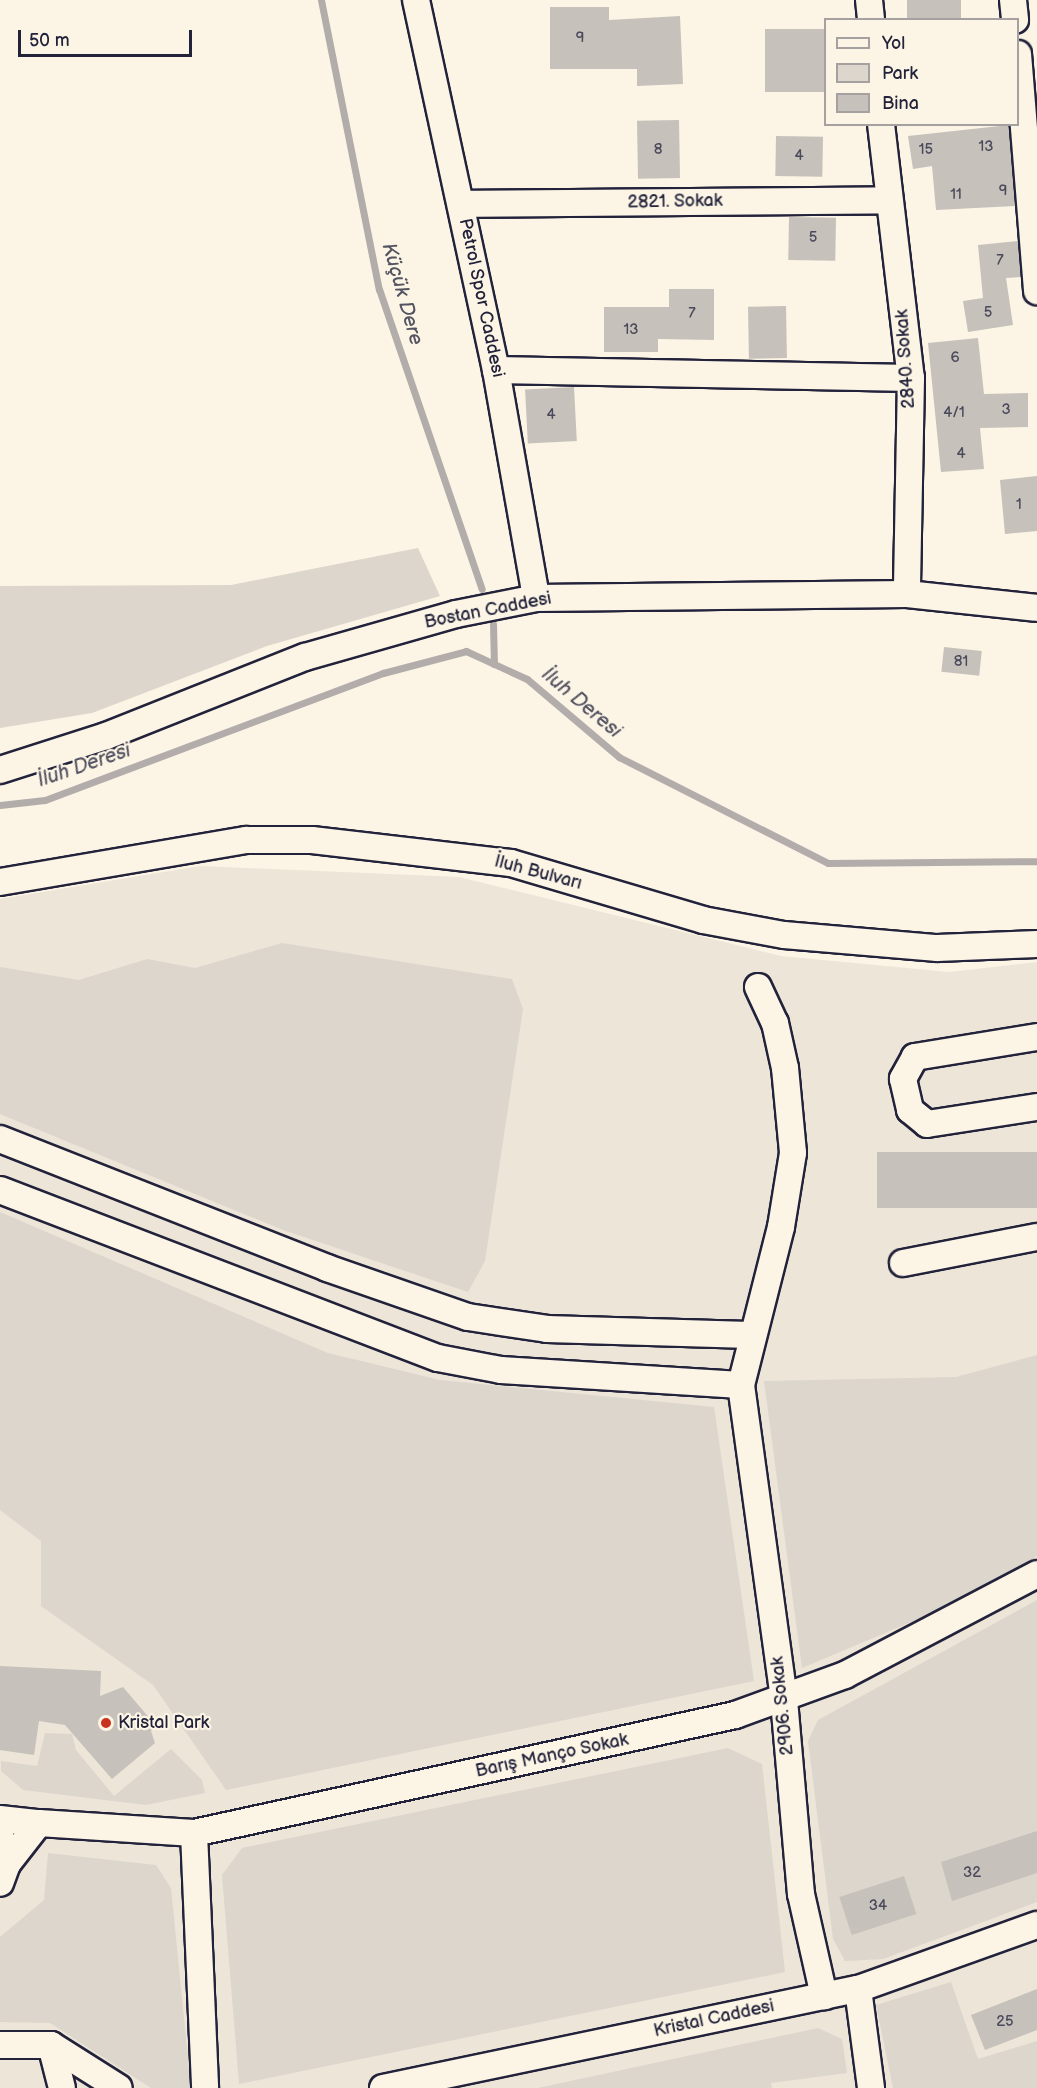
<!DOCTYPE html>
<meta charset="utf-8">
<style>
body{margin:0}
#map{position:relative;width:1037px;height:2088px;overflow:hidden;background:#fcf5e5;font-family:"Balsamiq Sans",sans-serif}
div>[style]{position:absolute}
.built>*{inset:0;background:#ece5d8}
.green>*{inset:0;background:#dcd6cc}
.stream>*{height:7px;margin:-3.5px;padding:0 3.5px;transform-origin:3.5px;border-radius:3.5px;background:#b2adab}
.building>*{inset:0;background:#c6c1bb;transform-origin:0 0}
.roads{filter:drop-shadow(2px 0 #22223b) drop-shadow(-2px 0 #22223b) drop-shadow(0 2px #22223b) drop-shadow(0 -2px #22223b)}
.minor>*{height:26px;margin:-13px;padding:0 13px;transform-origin:13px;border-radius:13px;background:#fcf5e5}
.dots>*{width:16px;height:16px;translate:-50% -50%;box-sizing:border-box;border:3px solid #fcf5e5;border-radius:50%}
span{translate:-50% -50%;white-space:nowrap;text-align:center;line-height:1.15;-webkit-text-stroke:4.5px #fcf5e5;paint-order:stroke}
.number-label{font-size:15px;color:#4b4a5b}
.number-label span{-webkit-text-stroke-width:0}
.street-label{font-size:18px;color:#22223b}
.poi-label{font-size:18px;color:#22223b}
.left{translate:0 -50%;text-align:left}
.water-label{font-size:20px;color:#545362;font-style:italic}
.legend{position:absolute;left:824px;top:18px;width:195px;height:108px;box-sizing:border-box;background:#fcf5e5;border:2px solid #a5a1a1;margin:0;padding:8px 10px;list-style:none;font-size:18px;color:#22223b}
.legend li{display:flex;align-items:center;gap:12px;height:30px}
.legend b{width:30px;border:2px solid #a5a1a1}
.scale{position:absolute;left:18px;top:30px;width:174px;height:27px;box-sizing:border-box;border:3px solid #22223b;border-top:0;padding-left:8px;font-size:18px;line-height:21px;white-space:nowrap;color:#22223b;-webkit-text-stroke:4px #fcf5e5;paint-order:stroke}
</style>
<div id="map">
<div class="built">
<div style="clip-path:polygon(200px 866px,459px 877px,781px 956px,949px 972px,1037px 962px,1037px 2088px,0 2088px,0 899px)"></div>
</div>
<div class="green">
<div style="clip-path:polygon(418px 548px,440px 596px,267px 646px,92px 713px,0 728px,0 586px,231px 585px)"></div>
<div style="clip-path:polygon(282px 943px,512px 979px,523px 1009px,485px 1261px,468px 1292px,283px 1230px,0 1114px,0 967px,79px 980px,147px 959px,195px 968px)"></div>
<div style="clip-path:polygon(0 1212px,328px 1353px,440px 1380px,714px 1407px,754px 1681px,226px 1790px,153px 1685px,41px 1606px,41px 1541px,0 1510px)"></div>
<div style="clip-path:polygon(1037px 1355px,1037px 1556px,949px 1606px,802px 1668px,764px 1381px,956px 1377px)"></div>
<div style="clip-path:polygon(1037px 1600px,1037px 1902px,883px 1959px,845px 1961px,833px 1939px,808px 1741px,818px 1720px)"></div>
<div style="clip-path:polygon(45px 1733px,72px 1734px,76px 1750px,114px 1796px,171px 1749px,202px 1780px,205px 1793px,146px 1805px,23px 1790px,1px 1771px,1px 1761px,37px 1766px)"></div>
<div style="clip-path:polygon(728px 1748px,762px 1764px,785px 1972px,239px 2084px,222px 1875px,242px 1848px)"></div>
<div style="clip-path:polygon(48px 1853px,156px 1865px,171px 1888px,191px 2088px,151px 2088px,50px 2023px,0 2022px,0 1937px,44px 1900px)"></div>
<div style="clip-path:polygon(951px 1982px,978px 2059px,1037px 2041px,1037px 2088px,893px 2088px,876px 2005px)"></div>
<div style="clip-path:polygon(818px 2028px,842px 2039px,847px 2073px,771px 2083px,772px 2088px,538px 2088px)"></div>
</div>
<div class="stream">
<div style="left:321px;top:0;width:295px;rotate:78.7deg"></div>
<div style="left:379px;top:289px;width:317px;rotate:71.1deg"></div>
<div style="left:493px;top:624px;width:40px;rotate:88.6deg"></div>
<div style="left:0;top:805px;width:45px;rotate:-6.3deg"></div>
<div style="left:45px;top:800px;width:361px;rotate:-20.6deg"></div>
<div style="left:383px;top:673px;width:86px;rotate:-14.8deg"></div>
<div style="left:466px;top:651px;width:67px;rotate:24.7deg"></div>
<div style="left:527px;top:679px;width:121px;rotate:40.3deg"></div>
<div style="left:619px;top:757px;width:234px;rotate:26.9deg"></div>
<div style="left:828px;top:863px;width:209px;rotate:-0.5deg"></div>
</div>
<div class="building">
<div style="left:907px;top:0;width:54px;height:20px"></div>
<div style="clip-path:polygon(550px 7px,609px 7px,609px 20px,680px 16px,683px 84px,637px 86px,637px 69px,550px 69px)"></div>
<div style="left:825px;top:29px;width:63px;height:60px;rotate:90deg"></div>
<div style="left:679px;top:120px;width:58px;height:42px;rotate:89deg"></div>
<div style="clip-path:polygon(1009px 125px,1015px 206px,936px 210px,932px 166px,913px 169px,908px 136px)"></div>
<div style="left:776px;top:136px;width:47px;height:40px;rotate:1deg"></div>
<div style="left:789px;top:217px;width:47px;height:43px;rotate:1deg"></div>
<div style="clip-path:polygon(1018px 241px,1021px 277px,1006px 278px,1013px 325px,968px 332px,963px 301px,983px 298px,978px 245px)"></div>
<div style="clip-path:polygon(669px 289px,714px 289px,714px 340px,658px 339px,658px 352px,604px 352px,604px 307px,669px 307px)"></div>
<div style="left:786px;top:306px;width:52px;height:38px;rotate:89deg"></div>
<div style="clip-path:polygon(978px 338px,984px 394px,1028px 393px,1028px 427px,980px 428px,984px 469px,941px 472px,928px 343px)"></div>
<div style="left:574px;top:387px;width:54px;height:49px;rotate:87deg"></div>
<div style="clip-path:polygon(1037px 476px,1037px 531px,1005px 534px,1000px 480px)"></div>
<div style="left:944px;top:647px;width:38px;height:25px;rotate:6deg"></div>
<div style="left:1037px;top:1152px;width:56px;height:160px;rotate:90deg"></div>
<div style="clip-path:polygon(0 1666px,101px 1671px,100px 1696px,123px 1687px,156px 1726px,151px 1731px,155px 1743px,112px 1779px,65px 1725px,39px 1721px,34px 1755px,0 1750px)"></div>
<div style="clip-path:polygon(1037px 1831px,1037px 1873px,952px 1901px,941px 1862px)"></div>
<div style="left:904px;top:1876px;width:40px;height:68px;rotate:72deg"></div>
<div style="clip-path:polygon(1037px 1989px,1037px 2030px,985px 2050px,971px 2015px)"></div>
</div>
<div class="roads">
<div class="minor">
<div style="left:416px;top:0;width:379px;rotate:77.8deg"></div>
<div style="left:496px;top:370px;width:231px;rotate:80deg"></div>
<div style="left:869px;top:0;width:20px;rotate:84deg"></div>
<div style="left:1013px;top:0;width:20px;rotate:84deg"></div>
<div style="left:1018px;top:54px;width:238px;rotate:85.4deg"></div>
<div style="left:881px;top:124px;width:256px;rotate:83.3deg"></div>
<div style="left:911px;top:378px;width:216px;rotate:91.1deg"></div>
<div style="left:461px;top:204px;width:428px;rotate:-0.5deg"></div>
<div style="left:496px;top:370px;width:415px;rotate:1.1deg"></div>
<div style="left:0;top:770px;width:111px;rotate:-17.8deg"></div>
<div style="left:106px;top:736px;width:214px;rotate:-21.7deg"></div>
<div style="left:305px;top:657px;width:157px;rotate:-15.9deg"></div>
<div style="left:456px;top:614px;width:82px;rotate:-11.3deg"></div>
<div style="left:536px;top:598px;width:371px;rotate:-0.6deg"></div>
<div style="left:907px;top:594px;width:131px;rotate:6.1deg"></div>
<div style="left:0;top:882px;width:250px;rotate:-9.7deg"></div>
<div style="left:246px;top:840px;width:66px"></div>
<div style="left:312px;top:840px;width:200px;rotate:6.6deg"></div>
<div style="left:511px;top:863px;width:200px;rotate:16.5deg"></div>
<div style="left:703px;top:920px;width:82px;rotate:10.5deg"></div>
<div style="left:784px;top:935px;width:154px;rotate:4.9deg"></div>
<div style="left:937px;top:948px;width:100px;rotate:-2.3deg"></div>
<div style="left:758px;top:987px;width:40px;rotate:65deg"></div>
<div style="left:775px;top:1023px;width:46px;rotate:77.5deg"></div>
<div style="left:785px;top:1068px;width:85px;rotate:84.6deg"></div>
<div style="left:793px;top:1153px;width:75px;rotate:99.2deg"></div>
<div style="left:781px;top:1227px;width:163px;rotate:104.2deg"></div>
<div style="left:741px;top:1385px;width:318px;rotate:82.2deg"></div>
<div style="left:784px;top:1700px;width:195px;rotate:85deg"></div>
<div style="left:801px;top:1894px;width:105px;rotate:77.3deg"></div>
<div style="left:1037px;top:1037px;width:124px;rotate:170.7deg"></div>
<div style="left:915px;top:1057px;width:25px;rotate:119deg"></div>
<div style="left:903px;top:1079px;width:32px;rotate:77deg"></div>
<div style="left:910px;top:1110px;width:22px;rotate:39deg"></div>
<div style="left:927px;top:1124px;width:111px;rotate:-8.8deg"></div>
<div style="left:0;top:1139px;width:352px;rotate:21.5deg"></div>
<div style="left:327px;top:1268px;width:149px;rotate:19.2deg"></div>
<div style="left:468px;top:1317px;width:80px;rotate:8.6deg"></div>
<div style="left:547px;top:1329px;width:203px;rotate:1.7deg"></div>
<div style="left:0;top:1190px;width:469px;rotate:21deg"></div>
<div style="left:438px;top:1358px;width:64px;rotate:10.8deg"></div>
<div style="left:501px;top:1370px;width:240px;rotate:3.6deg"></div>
<div style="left:903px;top:1263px;width:136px;rotate:-11deg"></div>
<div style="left:0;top:1819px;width:39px;rotate:6deg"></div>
<div style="left:39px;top:1823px;width:52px;rotate:128deg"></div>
<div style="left:39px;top:1823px;width:155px;rotate:3.7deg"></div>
<div style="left:194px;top:1833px;width:554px;rotate:-12.3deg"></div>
<div style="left:735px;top:1715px;width:117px;rotate:-20deg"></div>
<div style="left:845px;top:1675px;width:217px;rotate:-27.7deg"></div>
<div style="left:194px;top:1833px;width:255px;rotate:87.5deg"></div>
<div style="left:0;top:1835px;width:30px;rotate:76deg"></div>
<div style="left:7px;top:1864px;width:20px;rotate:110deg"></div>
<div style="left:858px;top:1989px;width:100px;rotate:82.5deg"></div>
<div style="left:0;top:2045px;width:51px"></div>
<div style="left:51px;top:2045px;width:80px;rotate:32.3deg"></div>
<div style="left:51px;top:2045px;width:44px;rotate:75.7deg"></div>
<div style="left:383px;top:2088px;width:485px;rotate:-11.8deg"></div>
<div style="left:858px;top:1989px;width:190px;rotate:-19.7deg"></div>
</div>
</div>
<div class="dots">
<div style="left:106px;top:1723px;background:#c8321e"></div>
</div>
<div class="number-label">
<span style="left:580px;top:38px">9</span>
<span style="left:986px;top:147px">13</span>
<span style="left:658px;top:150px">8</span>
<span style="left:926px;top:150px">15</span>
<span style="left:799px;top:156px">4</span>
<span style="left:1003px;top:191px">9</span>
<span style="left:956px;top:195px">11</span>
<span style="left:813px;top:238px">5</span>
<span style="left:1000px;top:261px">7</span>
<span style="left:988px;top:313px">5</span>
<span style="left:692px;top:314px">7</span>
<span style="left:631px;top:330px">13</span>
<span style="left:955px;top:358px">6</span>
<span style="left:1006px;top:410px">3</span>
<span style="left:954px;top:413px">4/1</span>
<span style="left:551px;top:415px">4</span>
<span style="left:961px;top:454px">4</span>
<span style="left:1019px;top:505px">1</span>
<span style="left:961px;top:662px">81</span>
<span style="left:972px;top:1873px">32</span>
<span style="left:878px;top:1906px">34</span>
<span style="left:1005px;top:2022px">25</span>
</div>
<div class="street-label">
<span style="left:675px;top:202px;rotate:-1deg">2821. Sokak</span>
<span style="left:481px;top:298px;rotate:78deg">Petrol Spor Caddesi</span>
<span style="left:906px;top:359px;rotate:-94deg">2840. Sokak</span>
<span style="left:488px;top:611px;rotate:-11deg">Bostan Caddesi</span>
<span style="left:538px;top:873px;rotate:15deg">İluh Bulvarı</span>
<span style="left:783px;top:1706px;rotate:-96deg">2906. Sokak</span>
<span style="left:552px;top:1756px;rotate:-12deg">Barış Manço Sokak</span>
<span style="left:714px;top:2019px;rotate:-12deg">Kristal Caddesi</span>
</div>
<div class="poi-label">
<span class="left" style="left:118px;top:1723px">Kristal Park</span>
</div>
<div class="water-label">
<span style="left:402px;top:294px;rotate:74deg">Küçük Dere</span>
<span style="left:581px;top:703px;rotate:40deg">İluh Deresi</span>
<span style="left:84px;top:766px;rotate:-19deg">İluh Deresi</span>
</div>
<ul class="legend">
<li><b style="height:8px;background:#fcf5e5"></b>Yol</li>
<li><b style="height:16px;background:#dcd6cc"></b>Park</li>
<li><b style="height:16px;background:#c6c1bb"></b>Bina</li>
</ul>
<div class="scale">50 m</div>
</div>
